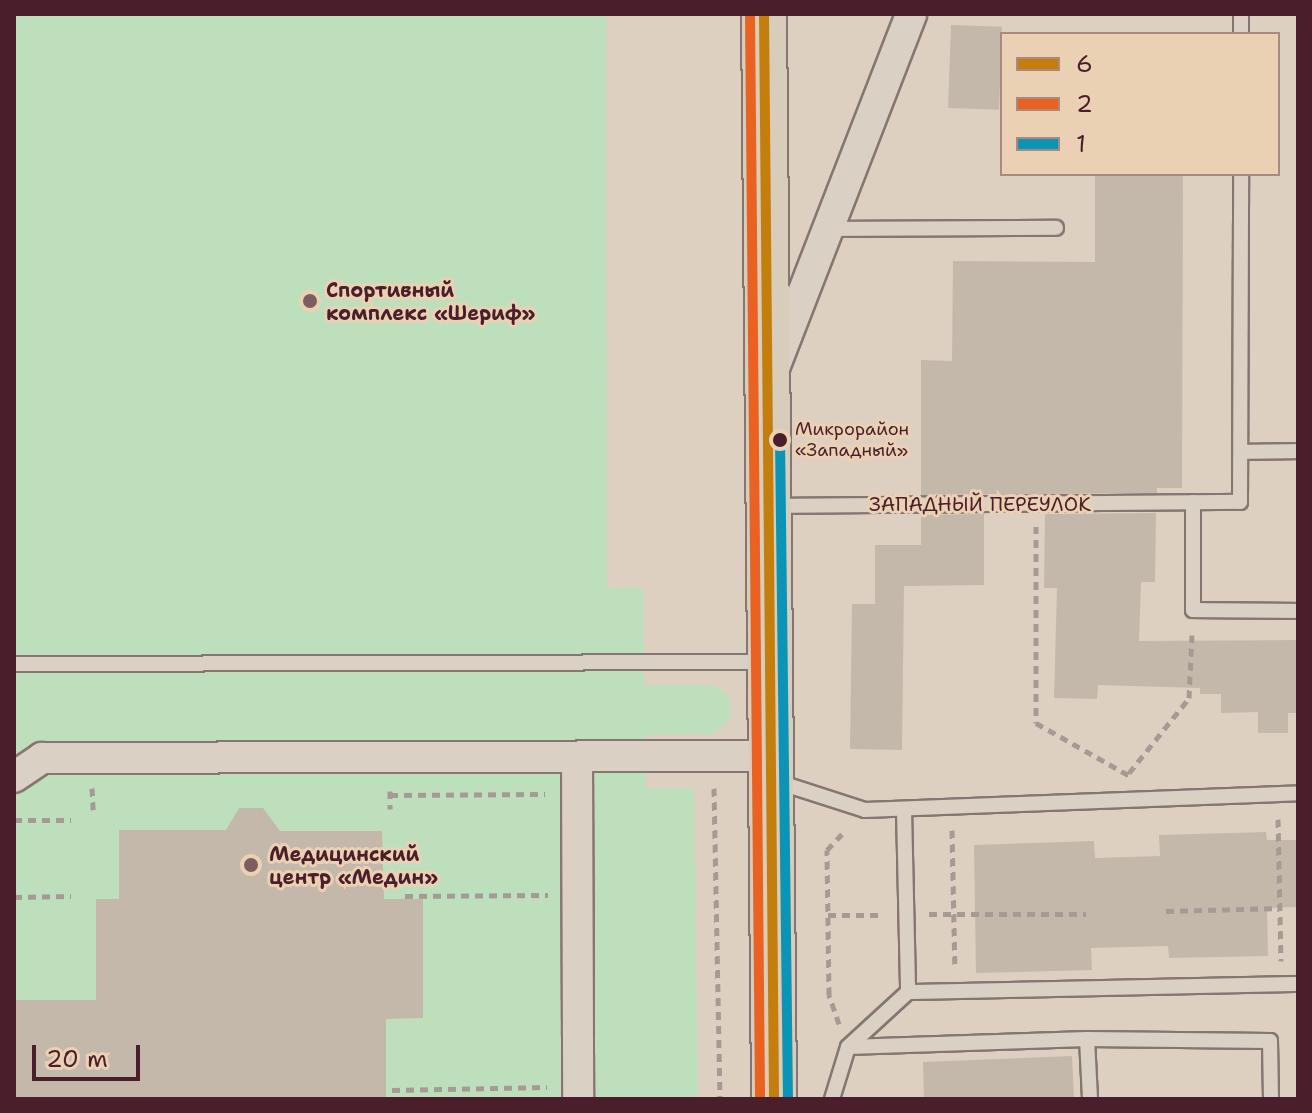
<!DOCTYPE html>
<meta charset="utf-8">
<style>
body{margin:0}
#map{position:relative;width:1312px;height:1113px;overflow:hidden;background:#ded0c0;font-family:"Shantell Sans",sans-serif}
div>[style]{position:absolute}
.green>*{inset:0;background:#bedfbc}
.building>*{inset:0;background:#c4b8aa;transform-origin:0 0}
.path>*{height:5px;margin-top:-2.5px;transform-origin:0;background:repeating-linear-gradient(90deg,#a69a94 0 8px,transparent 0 14px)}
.roads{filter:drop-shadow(2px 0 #857671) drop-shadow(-2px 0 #857671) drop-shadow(0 2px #857671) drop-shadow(0 -2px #857671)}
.service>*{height:14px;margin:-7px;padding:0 7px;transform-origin:7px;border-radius:7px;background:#dad0c4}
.minor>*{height:30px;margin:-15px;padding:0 15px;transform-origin:15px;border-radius:15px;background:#dad0c4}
.primary>*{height:44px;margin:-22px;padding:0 22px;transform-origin:22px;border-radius:22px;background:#d7cdba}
.bus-1>*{height:10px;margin:-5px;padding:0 5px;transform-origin:5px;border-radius:5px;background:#c37e0d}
.bus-2>*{height:10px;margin:-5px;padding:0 5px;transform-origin:5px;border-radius:5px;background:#ea6222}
.bus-3>*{height:10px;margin:-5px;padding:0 5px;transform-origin:5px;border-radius:5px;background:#0b94b6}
.dots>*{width:22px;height:22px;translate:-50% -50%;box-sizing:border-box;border:4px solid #ebd1b3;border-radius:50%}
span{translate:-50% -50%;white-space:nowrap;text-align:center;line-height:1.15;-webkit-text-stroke:6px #ebd1b3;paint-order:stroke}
.bus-label{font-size:18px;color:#4a1f2b}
.left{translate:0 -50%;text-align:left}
.poi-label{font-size:20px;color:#4a1f2b;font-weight:700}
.street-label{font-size:20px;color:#4a1f2b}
.frame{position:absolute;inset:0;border:16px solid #4a1f2b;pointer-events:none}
.legend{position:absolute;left:1000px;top:32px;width:280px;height:144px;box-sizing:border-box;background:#ebd1b3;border:2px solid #ab8a7d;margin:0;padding:10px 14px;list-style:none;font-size:24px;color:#4a1f2b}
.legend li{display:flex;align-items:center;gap:16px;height:40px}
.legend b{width:40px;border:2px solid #ab8a7d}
.scale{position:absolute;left:32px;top:1045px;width:108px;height:36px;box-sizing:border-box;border:4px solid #4a1f2b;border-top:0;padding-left:10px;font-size:24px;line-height:28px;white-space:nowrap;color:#4a1f2b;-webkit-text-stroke:6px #ebd1b3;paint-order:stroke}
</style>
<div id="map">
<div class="green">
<div style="clip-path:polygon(14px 14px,606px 14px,607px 588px,643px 587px,644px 685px,713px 685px,730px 697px,730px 720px,712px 734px,645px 735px,646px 788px,694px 788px,698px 1099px,14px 1099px)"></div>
</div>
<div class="building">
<div style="left:951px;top:25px;width:51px;height:83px;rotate:2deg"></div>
<div style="clip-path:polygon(1095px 174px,1183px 174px,1182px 488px,1157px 488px,1157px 493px,921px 495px,921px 360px,952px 361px,953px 261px,1095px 262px)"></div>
<div style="clip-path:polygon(1156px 513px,1155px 582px,1141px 582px,1139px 641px,1298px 640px,1298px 713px,1288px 713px,1288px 733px,1258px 733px,1258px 712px,1221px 713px,1221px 694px,1200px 694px,1200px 688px,1098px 685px,1097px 699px,1054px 698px,1057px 588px,1044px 588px,1045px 514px)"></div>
<div style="clip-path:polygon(984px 514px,984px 585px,904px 586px,902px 750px,850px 749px,852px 604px,875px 604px,875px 545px,921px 545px,921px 515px)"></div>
<div style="clip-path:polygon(239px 808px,263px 808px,280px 831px,382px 831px,384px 899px,423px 899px,423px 1018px,386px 1019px,386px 1099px,14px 1099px,14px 1000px,96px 1000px,96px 899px,119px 899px,119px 830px,226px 830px)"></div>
<div style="clip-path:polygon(1266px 832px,1267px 840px,1298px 840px,1298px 907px,1267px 908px,1268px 956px,1169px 958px,1168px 946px,1091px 948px,1092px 970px,976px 973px,974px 845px,1094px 841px,1095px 858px,1160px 856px,1159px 835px)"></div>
<div style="clip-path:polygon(1072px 1056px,1074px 1099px,924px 1099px,923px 1062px)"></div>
</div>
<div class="path">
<div style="left:1036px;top:526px;width:197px;rotate:90deg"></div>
<div style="left:1036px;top:723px;width:108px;rotate:29.4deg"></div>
<div style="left:1129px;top:773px;width:96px;rotate:-51.3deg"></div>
<div style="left:1189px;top:698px;width:63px;rotate:-87.3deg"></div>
<div style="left:92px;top:788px;width:22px;rotate:87deg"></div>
<div style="left:714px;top:788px;width:311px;rotate:88.9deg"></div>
<div style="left:390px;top:791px;width:18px;rotate:90deg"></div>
<div style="left:390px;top:795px;width:155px;rotate:-0.4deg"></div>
<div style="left:1278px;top:819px;width:142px;rotate:88.8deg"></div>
<div style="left:14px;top:820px;width:57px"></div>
<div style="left:952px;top:830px;width:138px;rotate:88.8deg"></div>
<div style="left:405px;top:896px;width:143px;rotate:-0.4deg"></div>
<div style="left:14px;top:897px;width:57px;rotate:-1deg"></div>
<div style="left:1166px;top:911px;width:115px;rotate:-1.5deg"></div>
<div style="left:929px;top:914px;width:157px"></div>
<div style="left:828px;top:915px;width:55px"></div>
<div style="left:839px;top:1024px;width:31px;rotate:-109deg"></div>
<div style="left:829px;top:995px;width:145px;rotate:-90.8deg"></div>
<div style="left:827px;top:850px;width:26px;rotate:-47deg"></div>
<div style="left:392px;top:1090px;width:155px;rotate:-1.1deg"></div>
</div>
<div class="roads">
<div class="service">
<div style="left:1241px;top:34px;width:20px;rotate:-90deg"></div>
<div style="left:828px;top:229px;width:228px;rotate:-0.3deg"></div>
<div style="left:1241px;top:452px;width:57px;rotate:-1deg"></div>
<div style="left:1193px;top:502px;width:108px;rotate:90deg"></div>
<div style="left:1193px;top:610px;width:105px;rotate:0.5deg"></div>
<div style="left:772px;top:506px;width:468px;rotate:-0.5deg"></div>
<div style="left:1240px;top:502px;width:328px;rotate:-89.8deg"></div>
<div style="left:14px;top:664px;width:752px;rotate:-0.15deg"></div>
<div style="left:778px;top:782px;width:91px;rotate:17.8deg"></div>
<div style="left:865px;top:810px;width:433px;rotate:-2.2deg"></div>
<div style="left:904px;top:810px;width:182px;rotate:88.7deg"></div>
<div style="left:1087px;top:1039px;width:183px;rotate:0.6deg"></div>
<div style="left:1270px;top:1041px;width:58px;rotate:89deg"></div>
<div style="left:848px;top:1047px;width:239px;rotate:-1.9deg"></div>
<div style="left:1087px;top:1039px;width:60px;rotate:87.1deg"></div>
<div style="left:832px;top:1099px;width:54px;rotate:-72.9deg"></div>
<div style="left:848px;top:1047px;width:81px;rotate:-42.5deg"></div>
<div style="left:908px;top:992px;width:390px;rotate:-1.2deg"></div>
</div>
<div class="minor">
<div style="left:774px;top:368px;width:380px;rotate:-68.8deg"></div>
<div style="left:577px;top:757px;width:342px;rotate:89.8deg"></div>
<div style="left:14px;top:777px;width:34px;rotate:-34deg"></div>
<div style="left:42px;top:758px;width:728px;rotate:-0.16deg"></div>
</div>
<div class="primary">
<div style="left:764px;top:14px;width:1085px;rotate:89.47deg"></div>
</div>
</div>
<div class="bus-1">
<div style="left:764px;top:14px;width:1085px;rotate:89.47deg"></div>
</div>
<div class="bus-2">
<div style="left:750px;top:14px;width:1085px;rotate:89.47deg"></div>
</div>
<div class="bus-3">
<div style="left:780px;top:437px;width:662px;rotate:89.31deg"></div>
</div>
<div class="dots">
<div style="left:310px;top:301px;background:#7e5d5f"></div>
<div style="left:780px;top:440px;background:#4a1f2b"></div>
<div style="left:251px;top:865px;background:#7e5d5f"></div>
</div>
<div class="bus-label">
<span class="left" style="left:795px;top:440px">Микрорайон<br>«Западный»</span>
</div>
<div class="poi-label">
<span class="left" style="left:326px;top:302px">Спортивный<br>комплекс «Шериф»</span>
<span class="left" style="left:269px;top:866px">Медицинский<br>центр «Медин»</span>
</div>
<div class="street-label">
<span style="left:980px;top:504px">ЗАПАДНЫЙ ПЕРЕУЛОК</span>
</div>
<div class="frame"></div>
<ul class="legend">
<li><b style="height:10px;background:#c37e0d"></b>6</li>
<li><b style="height:10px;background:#ea6222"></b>2</li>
<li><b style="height:10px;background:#0b94b6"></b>1</li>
</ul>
<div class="scale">20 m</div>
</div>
